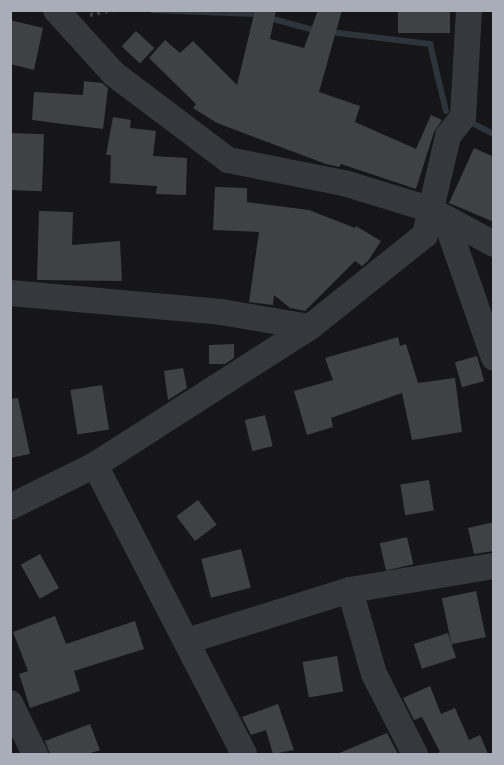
<!DOCTYPE html>
<style>
body{margin:0}
#map{position:relative;width:504px;height:765px;overflow:hidden;background:#161618;font-family:"Roboto Condensed",sans-serif}
div>[style]{position:absolute}
.stream>*{height:6px;margin:-3px;padding:0 3px;transform-origin:3px;border-radius:3px;background:#2c353c}
.building>*{inset:0;background:#404145;transform-origin:0 0}
.path>*{height:4px;margin-top:-2px;transform-origin:0;background:repeating-linear-gradient(90deg,#3d3f44 0 3px,transparent 0 7.5px)}
.street>*{height:26px;margin:-13px;padding:0 13px;transform-origin:13px;border-radius:13px;background:#37383d}
span{translate:-50% -50%;white-space:nowrap;text-align:center;line-height:1.15;-webkit-text-stroke:4.5px #111113;paint-order:stroke}
.frame{position:absolute;inset:0;border:12px solid #a8adb8;pointer-events:none}
</style>
<div id="map">
<div class="stream">
<div style="left:153px;top:10px;width:102px;rotate:2.2deg"></div>
<div style="left:255px;top:14px;width:64px;rotate:15.3deg"></div>
<div style="left:330px;top:32px;width:101px;rotate:6.8deg"></div>
<div style="left:430px;top:44px;width:69px;rotate:76.6deg"></div>
<div style="left:472px;top:123px;width:25px;rotate:27deg"></div>
</div>
<div class="building">
<div style="clip-path:polygon(255px 10px,276px 10px,270px 39px,304px 48px,318px 10px,342px 10px,319px 92px,360px 106px,355px 122px,416px 149px,431px 115px,442px 120px,434px 132px,416px 189px,341px 164px,339px 167px,326px 164px,217px 123px,193px 108px,196px 104px,149px 58px,165px 40px,180px 53px,193px 41px,237px 85px)"></div>
<div style="left:398px;top:10px;width:52px;height:23px"></div>
<div style="clip-path:polygon(10px 20px,43px 28px,34px 70px,10px 64px)"></div>
<div style="left:136px;top:31px;width:25px;height:21px;rotate:43deg"></div>
<div style="clip-path:polygon(84px 81px,102px 83px,108px 88px,103px 129px,32px 120px,34px 92px,83px 95px)"></div>
<div style="clip-path:polygon(113px 117px,131px 120px,130px 128px,156px 131px,153px 156px,187px 158px,186px 195px,156px 194px,157px 186px,110px 183px,111px 155px,106px 155px)"></div>
<div style="left:10px;top:133px;width:34px;height:57px;rotate:2deg"></div>
<div style="clip-path:polygon(474px 148px,494px 157px,494px 222px,449px 203px)"></div>
<div style="clip-path:polygon(215px 187px,247px 188px,247px 202px,309px 210px,355px 228px,356px 226px,381px 241px,368px 261px,362px 266px,355px 261px,305px 311px,290px 308px,274px 295px,273px 305px,249px 302px,259px 232px,213px 230px)"></div>
<div style="clip-path:polygon(39px 211px,73px 212px,72px 245px,120px 241px,122px 281px,37px 280px)"></div>
<div style="clip-path:polygon(398px 337px,400px 346px,406px 344px,418px 383px,455px 378px,462px 432px,412px 440px,402px 393px,331px 418px,333px 427px,307px 435px,294px 391px,333px 380px,325px 358px)"></div>
<div style="clip-path:polygon(234px 344px,234px 358px,225px 364px,209px 364px,209px 345px)"></div>
<div style="left:477px;top:356px;width:26px;height:23px;rotate:74deg"></div>
<div style="clip-path:polygon(183px 368px,187px 388px,168px 400px,164px 371px)"></div>
<div style="left:102px;top:385px;width:45px;height:32px;rotate:81deg"></div>
<div style="clip-path:polygon(18px 398px,30px 454px,10px 458px,10px 399px)"></div>
<div style="left:265px;top:415px;width:32px;height:21px;rotate:76deg"></div>
<div style="left:429px;top:480px;width:31px;height:29px;rotate:81deg"></div>
<div style="left:198px;top:500px;width:31px;height:27px;rotate:53deg"></div>
<div style="clip-path:polygon(494px 522px,494px 551px,474px 554px,468px 528px)"></div>
<div style="left:407px;top:537px;width:28px;height:28px;rotate:77deg"></div>
<div style="left:241px;top:549px;width:40px;height:41px;rotate:76deg"></div>
<div style="left:40px;top:554px;width:39px;height:22px;rotate:61deg"></div>
<div style="left:476px;top:591px;width:47px;height:35px;rotate:78deg"></div>
<div style="clip-path:polygon(55px 616px,66px 644px,135px 621px,144px 649px,74px 671px,80px 691px,30px 708px,19px 674px,28px 671px,13px 632px)"></div>
<div style="left:448px;top:633px;width:26px;height:36px;rotate:72deg"></div>
<div style="left:337px;top:656px;width:36px;height:35px;rotate:80deg"></div>
<div style="clip-path:polygon(430px 686px,441px 714px,455px 708px,469px 740px,480px 735px,488px 754px,435px 754px,440px 752px,422px 717px,414px 720px,403px 698px)"></div>
<div style="clip-path:polygon(278px 704px,294px 750px,273px 754px,266px 730px,251px 735px,242px 717px)"></div>
<div style="clip-path:polygon(90px 724px,100px 750px,88px 754px,50px 754px,45px 741px)"></div>
<div style="clip-path:polygon(387px 733px,398px 754px,337px 754px)"></div>
</div>
<div class="path">
<div style="left:90px;top:15px;width:24px;rotate:-12deg"></div>
</div>
<div class="street">
<div style="left:56px;top:10px;width:86px;rotate:47.8deg"></div>
<div style="left:114px;top:74px;width:143px;rotate:37deg"></div>
<div style="left:228px;top:160px;width:118px;rotate:11.2deg"></div>
<div style="left:344px;top:183px;width:89px;rotate:17deg"></div>
<div style="left:429px;top:209px;width:74px;rotate:28.3deg"></div>
<div style="left:445px;top:218px;width:148px;rotate:70.7deg"></div>
<div style="left:10px;top:293px;width:212px;rotate:5.1deg"></div>
<div style="left:221px;top:312px;width:90px;rotate:9.6deg"></div>
<div style="left:95px;top:465px;width:325px;rotate:62.7deg"></div>
<div style="left:10px;top:507px;width:95px;rotate:-26.3deg"></div>
<div style="left:95px;top:465px;width:255px;rotate:-32.7deg"></div>
<div style="left:310px;top:327px;width:147px;rotate:-38.7deg"></div>
<div style="left:425px;top:235px;width:102px;rotate:-76.9deg"></div>
<div style="left:448px;top:136px;width:24px;rotate:-52deg"></div>
<div style="left:463px;top:117px;width:107px;rotate:-86.8deg"></div>
<div style="left:350px;top:590px;width:87px;rotate:74.1deg"></div>
<div style="left:374px;top:674px;width:90px;rotate:62.9deg"></div>
<div style="left:187px;top:641px;width:171px;rotate:-17.4deg"></div>
<div style="left:350px;top:590px;width:146px;rotate:-9.5deg"></div>
<div style="left:10px;top:703px;width:57px;rotate:63.9deg"></div>
</div>
<div class="frame"></div>
</div>
